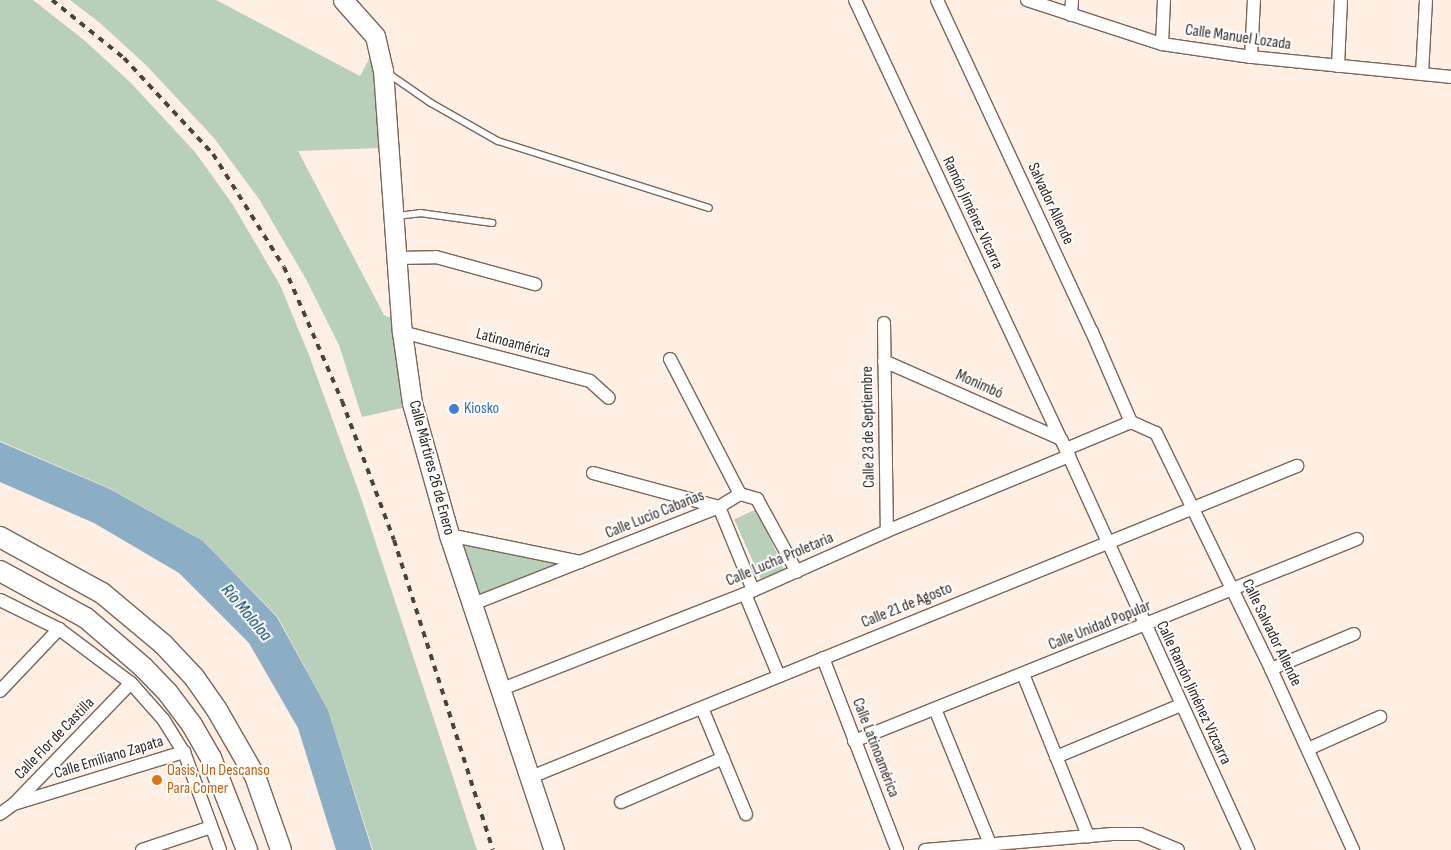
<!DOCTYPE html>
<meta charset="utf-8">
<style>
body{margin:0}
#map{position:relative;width:1451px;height:850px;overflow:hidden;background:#feefe5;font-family:"Sofia Sans Condensed",sans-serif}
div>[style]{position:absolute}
.green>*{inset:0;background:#b8cfba;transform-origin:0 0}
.water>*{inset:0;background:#8baec5}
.roads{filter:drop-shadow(1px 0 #7a6557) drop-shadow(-1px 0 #7a6557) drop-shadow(0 1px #7a6557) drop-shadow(0 -1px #7a6557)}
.lane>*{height:6px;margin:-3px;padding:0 3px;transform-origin:3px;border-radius:3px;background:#fff}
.street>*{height:12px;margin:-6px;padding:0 6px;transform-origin:6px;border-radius:6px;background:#fff}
.secondary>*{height:19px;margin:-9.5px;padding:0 9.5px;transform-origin:9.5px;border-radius:9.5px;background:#fff}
.primary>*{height:20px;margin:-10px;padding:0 10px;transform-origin:10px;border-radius:10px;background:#fff}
.rail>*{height:4px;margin-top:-2px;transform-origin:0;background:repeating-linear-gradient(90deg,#4c423c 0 6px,transparent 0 12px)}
.dots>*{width:14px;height:14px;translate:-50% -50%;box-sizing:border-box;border:2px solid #fff;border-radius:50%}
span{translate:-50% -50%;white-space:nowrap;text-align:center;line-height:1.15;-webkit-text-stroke:4px #fff;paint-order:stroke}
.street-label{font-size:16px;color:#302721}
.shop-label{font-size:16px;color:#366cbe}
.left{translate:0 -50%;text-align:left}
.food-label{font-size:16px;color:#c56008}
.water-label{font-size:18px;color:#004262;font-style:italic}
</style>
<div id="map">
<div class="green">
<div style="clip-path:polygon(0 0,33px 0,84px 40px,130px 82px,195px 152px,233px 205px,280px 285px,309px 355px,360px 495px,477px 850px,373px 850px,328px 710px,278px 617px,203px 541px,111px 489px,0 441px)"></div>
<div style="clip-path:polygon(70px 0,216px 0,360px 76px,374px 50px,379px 148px,298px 151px,384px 315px,393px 319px,402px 408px,362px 417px,339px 345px,306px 279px,259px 199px,214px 138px,146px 65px,100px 23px)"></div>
<div style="left:757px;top:509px;width:67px;height:25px;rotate:66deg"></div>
<div style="clip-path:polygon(449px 535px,580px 562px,473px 604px)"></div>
</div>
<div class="water">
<div style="clip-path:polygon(0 442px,110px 489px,203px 541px,277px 617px,328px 710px,372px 850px,336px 850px,298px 728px,249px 643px,179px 573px,94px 523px,0 482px)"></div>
</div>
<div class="roads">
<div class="lane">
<div style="left:386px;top:72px;width:55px;rotate:34.6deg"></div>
<div style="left:431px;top:103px;width:77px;rotate:29.6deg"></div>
<div style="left:498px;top:141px;width:221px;rotate:17.6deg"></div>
<div style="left:397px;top:216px;width:23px;rotate:-7deg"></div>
<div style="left:420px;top:213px;width:73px;rotate:7.9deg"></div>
</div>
<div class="street">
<div style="left:855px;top:0;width:485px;rotate:64.9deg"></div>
<div style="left:1061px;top:439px;width:452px;rotate:65.5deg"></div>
<div style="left:937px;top:0;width:366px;rotate:65deg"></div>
<div style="left:1092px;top:332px;width:98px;rotate:66.6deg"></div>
<div style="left:1027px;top:0;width:142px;rotate:18.1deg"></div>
<div style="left:1162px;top:44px;width:90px;rotate:8.3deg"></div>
<div style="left:1251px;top:57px;width:201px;rotate:5.7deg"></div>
<div style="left:1071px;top:15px;width:15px;rotate:-86deg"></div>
<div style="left:1162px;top:44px;width:44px;rotate:-87.4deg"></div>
<div style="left:1251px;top:57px;width:57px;rotate:-87deg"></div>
<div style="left:1338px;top:66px;width:66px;rotate:-87.4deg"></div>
<div style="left:1422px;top:74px;width:74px;rotate:-86.9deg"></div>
<div style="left:397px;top:258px;width:39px;rotate:-1deg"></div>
<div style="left:436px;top:257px;width:103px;rotate:15.3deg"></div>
<div style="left:884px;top:323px;width:208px;rotate:89.2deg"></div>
<div style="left:402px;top:332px;width:194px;rotate:14.6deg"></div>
<div style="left:590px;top:381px;width:25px;rotate:42deg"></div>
<div style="left:670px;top:359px;width:152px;rotate:62.6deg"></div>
<div style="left:884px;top:361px;width:193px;rotate:23.8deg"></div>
<div style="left:1066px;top:449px;width:70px;rotate:-22.6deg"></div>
<div style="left:1131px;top:422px;width:27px;rotate:24deg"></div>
<div style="left:1156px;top:433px;width:263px;rotate:64deg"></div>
<div style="left:1271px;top:669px;width:199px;rotate:65.6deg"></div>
<div style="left:593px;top:473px;width:131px;rotate:15.1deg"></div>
<div style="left:719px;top:507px;width:90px;rotate:67.7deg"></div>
<div style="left:740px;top:494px;width:18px;rotate:16deg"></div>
<div style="left:757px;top:499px;width:83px;rotate:61.3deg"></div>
<div style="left:449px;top:535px;width:134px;rotate:11.6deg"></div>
<div style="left:745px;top:594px;width:89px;rotate:67.5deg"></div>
<div style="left:0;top:600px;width:66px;rotate:26.2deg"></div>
<div style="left:59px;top:629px;width:90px;rotate:36.9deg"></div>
<div style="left:131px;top:683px;width:48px;rotate:48.4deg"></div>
<div style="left:163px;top:719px;width:39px;rotate:58deg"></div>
<div style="left:184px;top:752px;width:104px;rotate:69.8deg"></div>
<div style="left:473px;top:604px;width:264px;rotate:-21.5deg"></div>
<div style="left:719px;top:507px;width:25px;rotate:-32deg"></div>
<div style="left:823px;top:658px;width:206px;rotate:68.9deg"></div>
<div style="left:1271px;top:669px;width:90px;rotate:-22.9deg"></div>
<div style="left:1023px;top:674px;width:175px;rotate:68.1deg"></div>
<div style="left:502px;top:689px;width:261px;rotate:-21.4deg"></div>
<div style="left:745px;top:594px;width:155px;rotate:-23.9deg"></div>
<div style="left:887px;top:531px;width:197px;rotate:-22.4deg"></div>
<div style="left:0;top:691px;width:86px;rotate:-46.4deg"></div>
<div style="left:702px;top:708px;width:115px;rotate:67.5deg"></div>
<div style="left:935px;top:709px;width:146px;rotate:67.8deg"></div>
<div style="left:854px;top:741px;width:542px;rotate:-21.88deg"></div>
<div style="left:1308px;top:749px;width:79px;rotate:-24deg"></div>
<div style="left:1056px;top:757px;width:135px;rotate:-22.6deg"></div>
<div style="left:531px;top:777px;width:827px;rotate:-22.1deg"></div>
<div style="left:621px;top:802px;width:111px;rotate:-23.3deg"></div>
<div style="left:17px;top:803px;width:175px;rotate:-17deg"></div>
<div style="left:0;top:814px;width:17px;rotate:-36deg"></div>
<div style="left:14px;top:804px;width:168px;rotate:-46deg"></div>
<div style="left:142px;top:850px;width:73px;rotate:-18.4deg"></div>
<div style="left:925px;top:850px;width:188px;rotate:-4.9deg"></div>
<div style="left:1112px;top:834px;width:28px"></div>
<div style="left:1140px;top:834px;width:41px;rotate:22.8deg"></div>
</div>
<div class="secondary">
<div style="left:343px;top:0;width:48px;rotate:48.4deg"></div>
<div style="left:375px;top:36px;width:35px;rotate:77deg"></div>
<div style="left:383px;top:70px;width:263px;rotate:85.9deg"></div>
<div style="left:402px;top:332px;width:72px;rotate:82deg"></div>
<div style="left:412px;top:403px;width:137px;rotate:74.3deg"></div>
<div style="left:449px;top:535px;width:332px;rotate:71.6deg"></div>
</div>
<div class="primary">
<div style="left:0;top:537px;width:116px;rotate:28.8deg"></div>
<div style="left:102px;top:593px;width:80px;rotate:39.9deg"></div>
<div style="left:163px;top:644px;width:45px;rotate:46.8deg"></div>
<div style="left:194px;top:677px;width:40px;rotate:55.1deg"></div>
<div style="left:217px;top:710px;width:76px;rotate:60.1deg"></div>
<div style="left:255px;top:776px;width:78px;rotate:70.6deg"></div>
<div style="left:0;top:571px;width:98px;rotate:28.7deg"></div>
<div style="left:86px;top:618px;width:75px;rotate:40.7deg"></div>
<div style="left:143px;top:667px;width:36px;rotate:46deg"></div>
<div style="left:168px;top:693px;width:40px;rotate:53deg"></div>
<div style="left:192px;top:725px;width:38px;rotate:60deg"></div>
<div style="left:211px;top:758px;width:99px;rotate:68.6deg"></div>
</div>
</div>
<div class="rail">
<div style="left:52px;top:0;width:92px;rotate:38.9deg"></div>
<div style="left:124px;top:58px;width:131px;rotate:47.2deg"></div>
<div style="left:213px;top:154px;width:133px;rotate:57.9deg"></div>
<div style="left:284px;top:267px;width:146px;rotate:66.6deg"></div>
<div style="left:342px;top:401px;width:148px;rotate:69.5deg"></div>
<div style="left:394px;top:540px;width:325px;rotate:72.3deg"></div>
</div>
<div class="dots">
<div style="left:454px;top:409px;background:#3f7fe0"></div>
<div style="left:157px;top:780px;background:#e8710a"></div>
</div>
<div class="street-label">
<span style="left:1238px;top:38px;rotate:8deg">Calle Manuel Lozada</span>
<span style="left:1050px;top:204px;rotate:65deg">Salvador Allende</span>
<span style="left:972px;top:213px;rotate:65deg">Ramón Jiménez Vicarra</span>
<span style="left:513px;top:344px;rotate:15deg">Latinoamérica</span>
<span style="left:979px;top:385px;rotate:24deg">Monimbó</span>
<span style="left:869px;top:427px;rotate:-91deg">Calle 23 de Septiembre</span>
<span style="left:431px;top:468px;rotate:75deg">Calle Mártires 26 de Enero</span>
<span style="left:655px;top:515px;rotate:-22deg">Calle Lucio Cabañas</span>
<span style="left:780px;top:560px;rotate:-23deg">Calle Lucha Proletaria</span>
<span style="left:907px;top:606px;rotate:-22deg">Calle 21 de Agosto</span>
<span style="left:1100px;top:626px;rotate:-22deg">Calle Unidad Popular</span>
<span style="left:1271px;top:633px;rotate:64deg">Calle Salvador Allende</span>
<span style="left:1193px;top:693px;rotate:65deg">Calle Ramón Jiménez Vizcarra</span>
<span style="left:55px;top:739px;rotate:-46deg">Calle Flor de Castilla</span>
<span style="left:875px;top:748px;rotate:69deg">Calle Latinoamérica</span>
<span style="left:109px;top:758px;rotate:-17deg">Calle Emiliano Zapata</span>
</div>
<div class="shop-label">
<span class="left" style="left:464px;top:409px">Kiosko</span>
</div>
<div class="food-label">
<span class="left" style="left:167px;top:780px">Oasis, Un Descanso<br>Para Comer</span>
</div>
<div class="water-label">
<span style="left:246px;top:613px;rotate:50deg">Río Mololoa</span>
</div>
</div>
